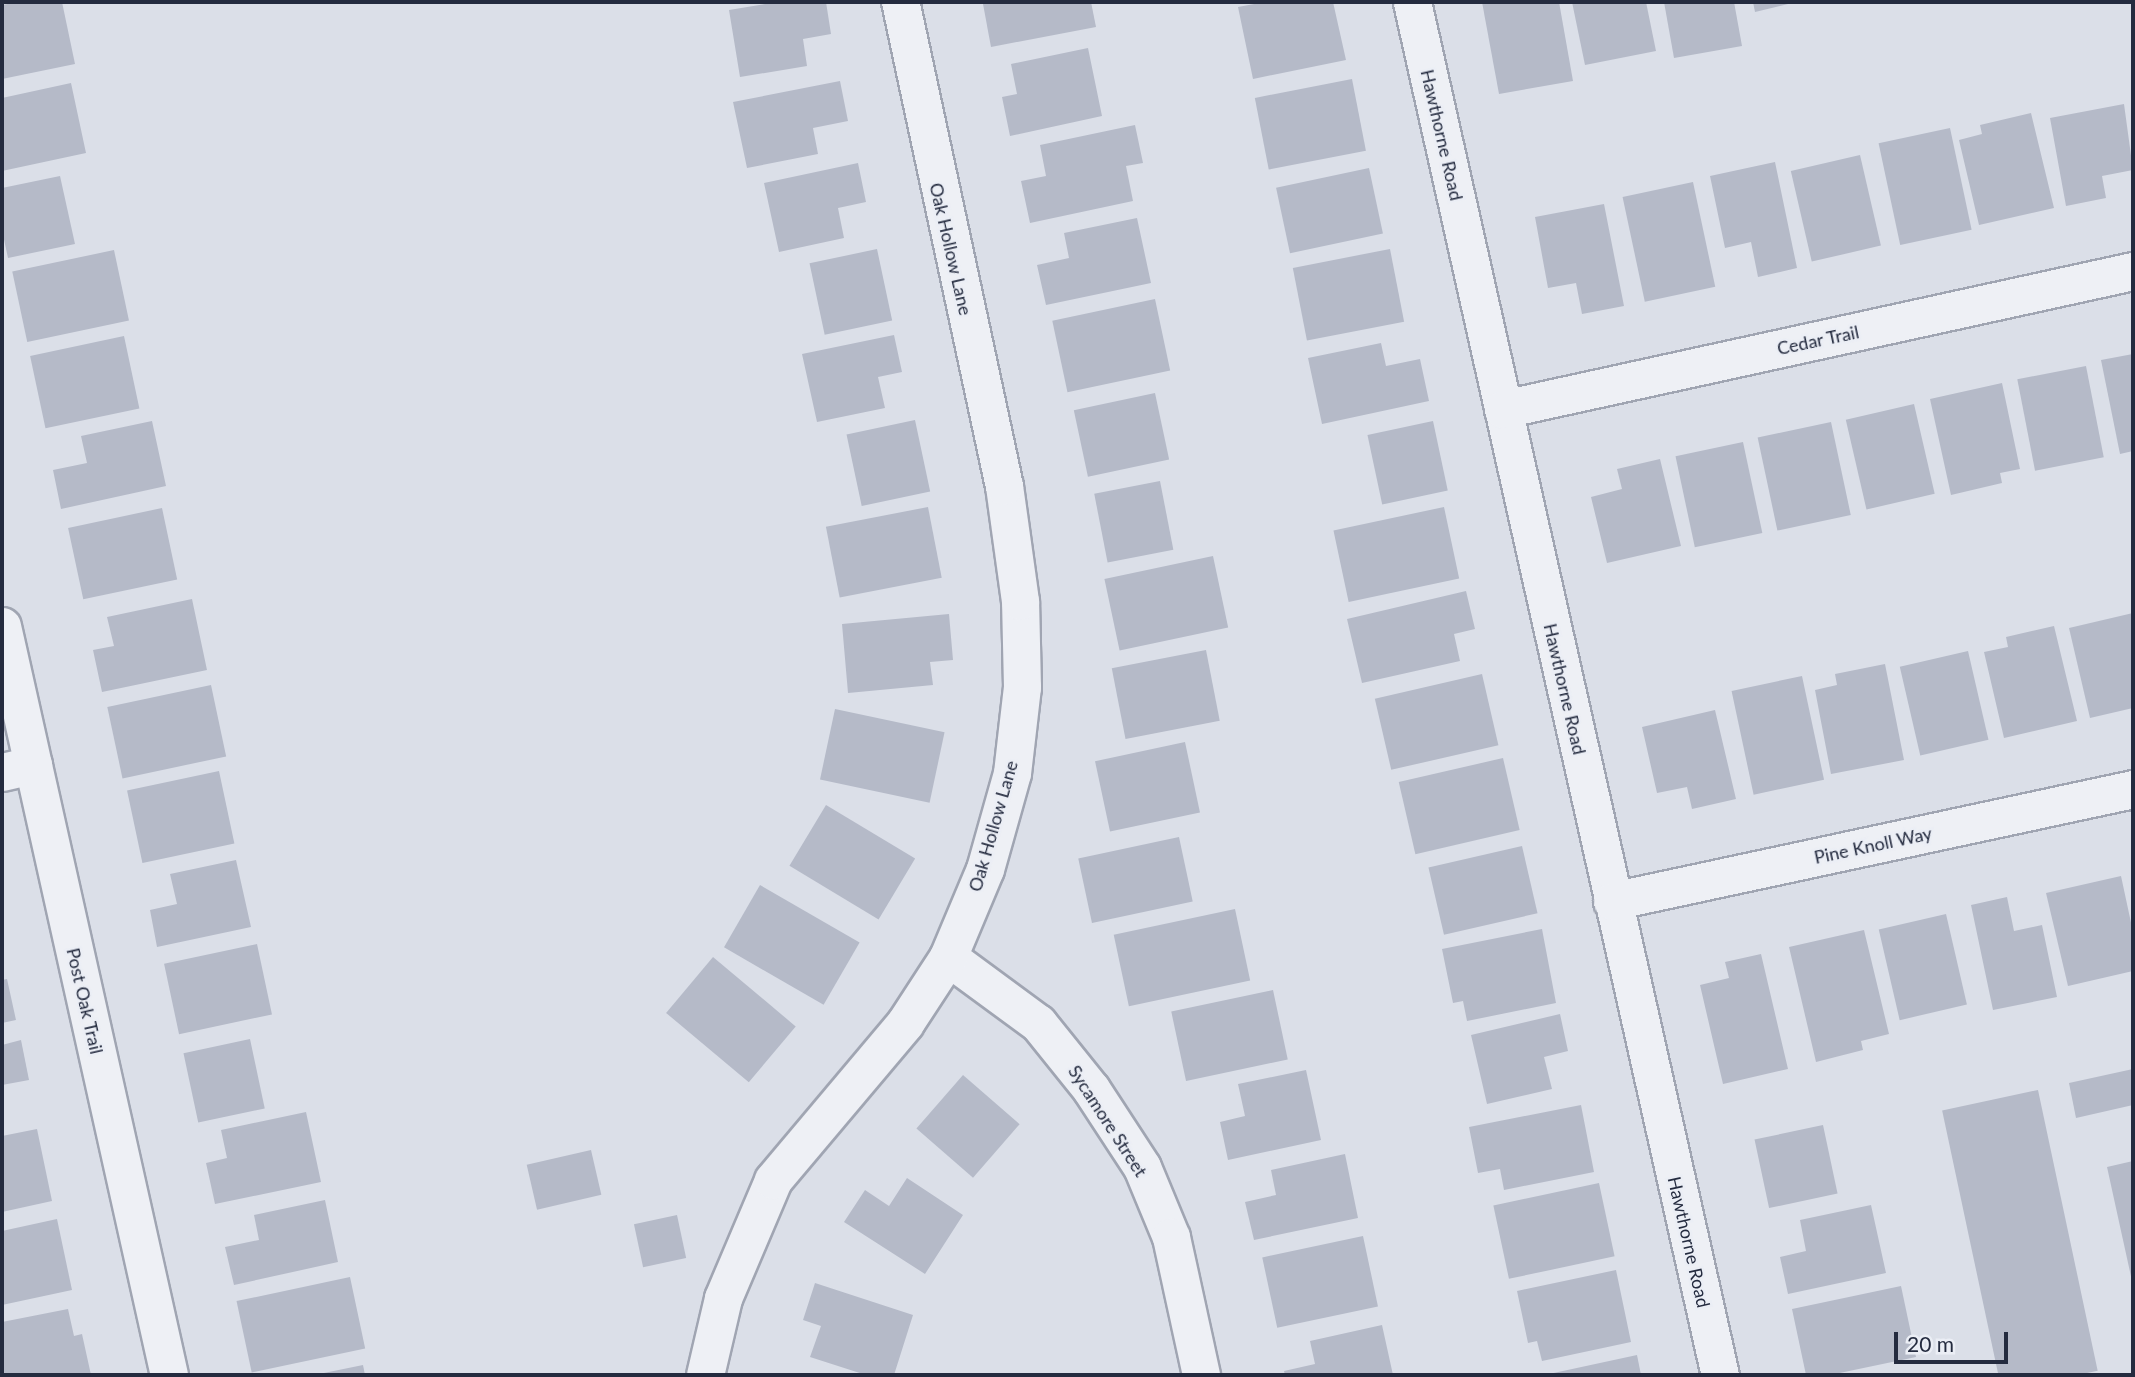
<!DOCTYPE html>
<style>
body{margin:0}
#map{position:relative;width:2135px;height:1377px;overflow:hidden;background:#dbdfe8;font-family:Lato,sans-serif}
div>[style]{position:absolute}
.building>*{inset:0;background:#b5bac8;transform-origin:0 0}
.roads{filter:drop-shadow(2px 0 #a0a5b2) drop-shadow(-2px 0 #a0a5b2) drop-shadow(0 2px #a0a5b2) drop-shadow(0 -2px #a0a5b2)}
.minor>*{height:37px;margin:-18.5px;padding:0 18.5px;transform-origin:18.5px;border-radius:18.5px;background:#eef0f5}
span{translate:-50% -50%;white-space:nowrap;text-align:center;line-height:1.15;-webkit-text-stroke:5px #ebeef5;paint-order:stroke}
.street-label{font-size:18px;color:#242b3f}
.frame{position:absolute;inset:0;border:4px solid #242b3f;pointer-events:none}
.scale{position:absolute;left:1894px;top:1332px;width:114px;height:32px;box-sizing:border-box;border:4px solid #242b3f;border-top:0;padding-left:9px;font-size:21px;line-height:24px;white-space:nowrap;color:#242b3f;-webkit-text-stroke:5px #ebeef5;paint-order:stroke}
</style>
<div id="map">
<div class="building">
<div style="clip-path:polygon(19px 2px,62px 2px,75px 64px,2px 79px,2px 5px)"></div>
<div style="clip-path:polygon(778px 2px,826px 2px,831px 34px,803px 39px,807px 66px,740px 77px,729px 10px)"></div>
<div style="clip-path:polygon(997px 2px,1091px 2px,1096px 27px,991px 47px,983px 4px)"></div>
<div style="clip-path:polygon(1265px 2px,1333px 2px,1346px 60px,1253px 79px,1238px 7px)"></div>
<div style="clip-path:polygon(1482px 2px,1559px 2px,1573px 81px,1499px 94px)"></div>
<div style="clip-path:polygon(1572px 2px,1646px 2px,1656px 51px,1585px 65px)"></div>
<div style="clip-path:polygon(1664px 2px,1734px 2px,1742px 46px,1674px 58px)"></div>
<div style="clip-path:polygon(1753px 2px,1792px 2px,1792px 3px,1755px 12px)"></div>
<div style="clip-path:polygon(1088px 48px,1102px 116px,1010px 136px,1002px 97px,1017px 94px,1011px 64px)"></div>
<div style="left:1352px;top:79px;width:73px;height:99px;rotate:79deg"></div>
<div style="clip-path:polygon(840px 81px,848px 121px,813px 128px,818px 154px,747px 168px,733px 102px)"></div>
<div style="clip-path:polygon(71px 83px,86px 153px,2px 171px,2px 98px)"></div>
<div style="clip-path:polygon(2124px 104px,2133px 170px,2102px 176px,2106px 198px,2066px 206px,2050px 118px)"></div>
<div style="clip-path:polygon(2031px 113px,2054px 208px,1979px 225px,1959px 140px,1982px 134px,1980px 125px)"></div>
<div style="clip-path:polygon(1135px 125px,1143px 163px,1126px 166px,1133px 201px,1030px 223px,1021px 181px,1046px 176px,1040px 145px)"></div>
<div style="left:1950px;top:128px;width:104px;height:73px;rotate:78deg"></div>
<div style="left:1860px;top:155px;width:93px;height:71px;rotate:77deg"></div>
<div style="clip-path:polygon(1775px 162px,1797px 268px,1758px 277px,1751px 242px,1725px 248px,1710px 176px)"></div>
<div style="clip-path:polygon(858px 163px,866px 202px,838px 208px,844px 238px,779px 252px,764px 183px)"></div>
<div style="left:1369px;top:168px;width:67px;height:95px;rotate:78deg"></div>
<div style="clip-path:polygon(60px 176px,75px 244px,8px 258px,2px 230px,2px 188px)"></div>
<div style="left:1693px;top:182px;width:107px;height:72px;rotate:78deg"></div>
<div style="clip-path:polygon(1604px 204px,1624px 306px,1582px 314px,1576px 283px,1548px 288px,1535px 217px)"></div>
<div style="clip-path:polygon(1137px 218px,1151px 283px,1046px 305px,1037px 265px,1069px 258px,1064px 233px)"></div>
<div style="left:877px;top:249px;width:73px;height:69px;rotate:78deg"></div>
<div style="left:1390px;top:249px;width:74px;height:99px;rotate:79deg"></div>
<div style="left:114px;top:250px;width:72px;height:104px;rotate:78deg"></div>
<div style="left:1155px;top:299px;width:73px;height:105px;rotate:78deg"></div>
<div style="clip-path:polygon(894px 335px,902px 372px,878px 377px,885px 408px,817px 422px,802px 354px)"></div>
<div style="left:124px;top:336px;width:74px;height:96px;rotate:78deg"></div>
<div style="clip-path:polygon(1381px 343px,1386px 366px,1420px 359px,1429px 401px,1322px 424px,1308px 358px)"></div>
<div style="clip-path:polygon(2133px 354px,2133px 451px,2120px 454px,2101px 360px)"></div>
<div style="left:2086px;top:366px;width:93px;height:70px;rotate:79deg"></div>
<div style="clip-path:polygon(2002px 383px,2020px 469px,2000px 473px,2002px 483px,1951px 495px,1930px 399px)"></div>
<div style="left:1155px;top:393px;width:68px;height:83px;rotate:78deg"></div>
<div style="left:1914px;top:404px;width:92px;height:70px;rotate:77deg"></div>
<div style="left:915px;top:420px;width:73px;height:70px;rotate:78deg"></div>
<div style="clip-path:polygon(152px 421px,166px 486px,61px 509px,53px 470px,87px 463px,81px 436px)"></div>
<div style="left:1433px;top:421px;width:71px;height:67px;rotate:78deg"></div>
<div style="left:1831px;top:422px;width:95px;height:75px;rotate:78deg"></div>
<div style="left:1743px;top:442px;width:93px;height:69px;rotate:78deg"></div>
<div style="clip-path:polygon(1660px 459px,1681px 546px,1607px 563px,1591px 497px,1622px 489px,1617px 469px)"></div>
<div style="left:1160px;top:481px;width:70px;height:67px;rotate:79deg"></div>
<div style="left:928px;top:507px;width:72px;height:104px;rotate:79deg"></div>
<div style="left:1444px;top:507px;width:73px;height:113px;rotate:78deg"></div>
<div style="left:162px;top:508px;width:73px;height:96px;rotate:78deg"></div>
<div style="left:1213px;top:556px;width:73px;height:111px;rotate:78deg"></div>
<div style="clip-path:polygon(1466px 591px,1475px 629px,1454px 634px,1460px 661px,1362px 683px,1347px 619px)"></div>
<div style="clip-path:polygon(192px 599px,207px 670px,102px 692px,93px 650px,114px 646px,107px 617px)"></div>
<div style="clip-path:polygon(2133px 613px,2133px 708px,2090px 718px,2069px 628px)"></div>
<div style="clip-path:polygon(949px 614px,953px 660px,930px 662px,933px 685px,848px 693px,842px 624px)"></div>
<div style="clip-path:polygon(2054px 626px,2077px 721px,2004px 738px,1984px 652px,2008px 647px,2006px 637px)"></div>
<div style="left:1206px;top:650px;width:72px;height:96px;rotate:79deg"></div>
<div style="left:1968px;top:651px;width:91px;height:70px;rotate:77deg"></div>
<div style="clip-path:polygon(1885px 664px,1904px 760px,1831px 774px,1815px 690px,1837px 685px,1835px 674px)"></div>
<div style="left:1482px;top:674px;width:73px;height:110px;rotate:77deg"></div>
<div style="left:1802px;top:676px;width:106px;height:72px;rotate:78deg"></div>
<div style="left:211px;top:685px;width:73px;height:106px;rotate:78deg"></div>
<div style="left:835px;top:709px;width:112px;height:72px;rotate:12deg"></div>
<div style="clip-path:polygon(1715px 710px,1736px 799px,1692px 809px,1687px 787px,1657px 793px,1642px 727px)"></div>
<div style="left:1185px;top:742px;width:72px;height:92px;rotate:78deg"></div>
<div style="left:1503px;top:758px;width:74px;height:107px;rotate:77deg"></div>
<div style="left:219px;top:771px;width:74px;height:94px;rotate:78deg"></div>
<div style="left:826px;top:805px;width:104px;height:71px;rotate:31deg"></div>
<div style="left:1179px;top:837px;width:66px;height:103px;rotate:78deg"></div>
<div style="left:1522px;top:846px;width:69px;height:96px;rotate:77deg"></div>
<div style="clip-path:polygon(236px 860px,251px 927px,157px 947px,150px 910px,177px 904px,170px 874px)"></div>
<div style="clip-path:polygon(2121px 876px,2133px 932px,2133px 971px,2068px 986px,2046px 893px)"></div>
<div style="left:760px;top:885px;width:115px;height:72px;rotate:30deg"></div>
<div style="clip-path:polygon(2007px 897px,2014px 931px,2042px 925px,2057px 997px,1993px 1010px,1971px 905px)"></div>
<div style="left:1235px;top:909px;width:73px;height:124px;rotate:78deg"></div>
<div style="left:1946px;top:914px;width:93px;height:69px;rotate:77deg"></div>
<div style="clip-path:polygon(1542px 929px,1556px 1003px,1467px 1021px,1463px 1001px,1453px 1003px,1442px 949px)"></div>
<div style="clip-path:polygon(1864px 930px,1889px 1034px,1861px 1041px,1863px 1050px,1816px 1062px,1789px 947px)"></div>
<div style="left:257px;top:944px;width:72px;height:95px;rotate:78deg"></div>
<div style="clip-path:polygon(1761px 954px,1788px 1069px,1723px 1084px,1700px 985px,1729px 978px,1725px 962px)"></div>
<div style="left:713px;top:957px;width:108px;height:73px;rotate:40deg"></div>
<div style="clip-path:polygon(7px 979px,16px 1020px,2px 1023px,2px 980px)"></div>
<div style="left:1273px;top:990px;width:71px;height:104px;rotate:78deg"></div>
<div style="clip-path:polygon(1560px 1014px,1568px 1051px,1544px 1057px,1552px 1089px,1487px 1104px,1471px 1035px)"></div>
<div style="left:250px;top:1039px;width:71px;height:68px;rotate:78deg"></div>
<div style="clip-path:polygon(21px 1040px,29px 1080px,2px 1085px,2px 1045px)"></div>
<div style="clip-path:polygon(2133px 1069px,2133px 1105px,2076px 1118px,2069px 1083px)"></div>
<div style="clip-path:polygon(1306px 1070px,1321px 1140px,1228px 1160px,1220px 1122px,1245px 1116px,1238px 1084px)"></div>
<div style="left:963px;top:1075px;width:75px;height:71px;rotate:41deg"></div>
<div style="left:2038px;top:1090px;width:287px;height:98px;rotate:78deg"></div>
<div style="clip-path:polygon(1581px 1105px,1594px 1172px,1504px 1190px,1500px 1169px,1478px 1173px,1469px 1127px)"></div>
<div style="clip-path:polygon(306px 1112px,321px 1182px,215px 1204px,206px 1163px,227px 1158px,221px 1130px)"></div>
<div style="left:1823px;top:1125px;width:70px;height:70px;rotate:78deg"></div>
<div style="clip-path:polygon(37px 1129px,52px 1201px,2px 1212px,2px 1136px)"></div>
<div style="left:591px;top:1150px;width:46px;height:66px;rotate:77deg"></div>
<div style="clip-path:polygon(1345px 1154px,1358px 1218px,1254px 1240px,1245px 1202px,1276px 1195px,1271px 1170px)"></div>
<div style="clip-path:polygon(2133px 1161px,2133px 1281px,2132px 1281px,2107px 1167px)"></div>
<div style="clip-path:polygon(907px 1178px,963px 1215px,925px 1274px,844px 1222px,865px 1190px,889px 1206px)"></div>
<div style="left:1599px;top:1183px;width:75px;height:108px;rotate:78deg"></div>
<div style="clip-path:polygon(325px 1200px,338px 1262px,234px 1285px,225px 1247px,259px 1240px,254px 1215px)"></div>
<div style="clip-path:polygon(1871px 1205px,1886px 1273px,1788px 1294px,1780px 1257px,1806px 1251px,1800px 1220px)"></div>
<div style="left:677px;top:1215px;width:44px;height:44px;rotate:78deg"></div>
<div style="clip-path:polygon(57px 1219px,72px 1290px,2px 1305px,2px 1231px)"></div>
<div style="left:1363px;top:1236px;width:72px;height:103px;rotate:78deg"></div>
<div style="clip-path:polygon(1616px 1270px,1631px 1342px,1542px 1361px,1537px 1341px,1528px 1343px,1517px 1291px)"></div>
<div style="left:350px;top:1277px;width:73px;height:116px;rotate:78deg"></div>
<div style="clip-path:polygon(815px 1283px,913px 1315px,894px 1375px,866px 1375px,810px 1357px,821px 1326px,803px 1320px)"></div>
<div style="clip-path:polygon(1901px 1286px,1916px 1357px,1830px 1375px,1806px 1375px,1792px 1309px)"></div>
<div style="clip-path:polygon(68px 1309px,74px 1336px,82px 1334px,91px 1375px,2px 1375px,2px 1322px)"></div>
<div style="clip-path:polygon(1382px 1325px,1393px 1375px,1285px 1375px,1284px 1371px,1315px 1364px,1310px 1341px)"></div>
<div style="clip-path:polygon(1637px 1355px,1641px 1375px,1549px 1375px,1549px 1374px)"></div>
<div style="clip-path:polygon(363px 1365px,365px 1375px,319px 1375px,319px 1374px)"></div>
</div>
<div class="roads">
<div class="minor">
<div style="left:1412px;top:2px;width:1407px;rotate:77.36deg"></div>
<div style="left:1503px;top:409px;width:645px;rotate:-12.36deg"></div>
<div style="left:2px;top:626px;width:767px;rotate:77.43deg"></div>
<div style="left:2px;top:772px;width:32px;rotate:-13deg"></div>
<div style="left:1612px;top:901px;width:533px;rotate:-12.13deg"></div>
<div style="left:948px;top:957px;width:112px;rotate:36.3deg"></div>
<div style="left:1038px;top:1023px;width:85px;rotate:51.2deg"></div>
<div style="left:1091px;top:1089px;width:93px;rotate:56.8deg"></div>
<div style="left:1142px;top:1167px;width:76px;rotate:67.5deg"></div>
<div style="left:1171px;top:1237px;width:141px;rotate:77.7deg"></div>
<div style="left:705px;top:1375px;width:79px;rotate:-76.8deg"></div>
<div style="left:723px;top:1298px;width:128px;rotate:-67deg"></div>
<div style="left:773px;top:1180px;width:205px;rotate:-49.9deg"></div>
<div style="left:905px;top:1023px;width:79px;rotate:-56.9deg"></div>
<div style="left:948px;top:957px;width:95px;rotate:-67.2deg"></div>
<div style="left:985px;top:869px;width:100px;rotate:-74.3deg"></div>
<div style="left:1012px;top:773px;width:87px;rotate:-83.4deg"></div>
<div style="left:1022px;top:687px;width:86px;rotate:-91.3deg"></div>
<div style="left:1020px;top:601px;width:116px;rotate:-97.9deg"></div>
<div style="left:1004px;top:486px;width:495px;rotate:-102.1deg"></div>
</div>
</div>
<div class="street-label">
<span style="left:1442px;top:135px;rotate:77deg">Hawthorne Road</span>
<span style="left:951px;top:249px;rotate:77deg">Oak Hollow Lane</span>
<span style="left:1818px;top:340px;rotate:-12deg">Cedar Trail</span>
<span style="left:1565px;top:689px;rotate:77deg">Hawthorne Road</span>
<span style="left:993px;top:826px;rotate:-74deg">Oak Hollow Lane</span>
<span style="left:1873px;top:845px;rotate:-12deg">Pine Knoll Way</span>
<span style="left:85px;top:1001px;rotate:77deg">Post Oak Trail</span>
<span style="left:1108px;top:1121px;rotate:57deg">Sycamore Street</span>
<span style="left:1689px;top:1242px;rotate:77deg">Hawthorne Road</span>
</div>
<div class="frame"></div>
<div class="scale">20 m</div>
</div>
